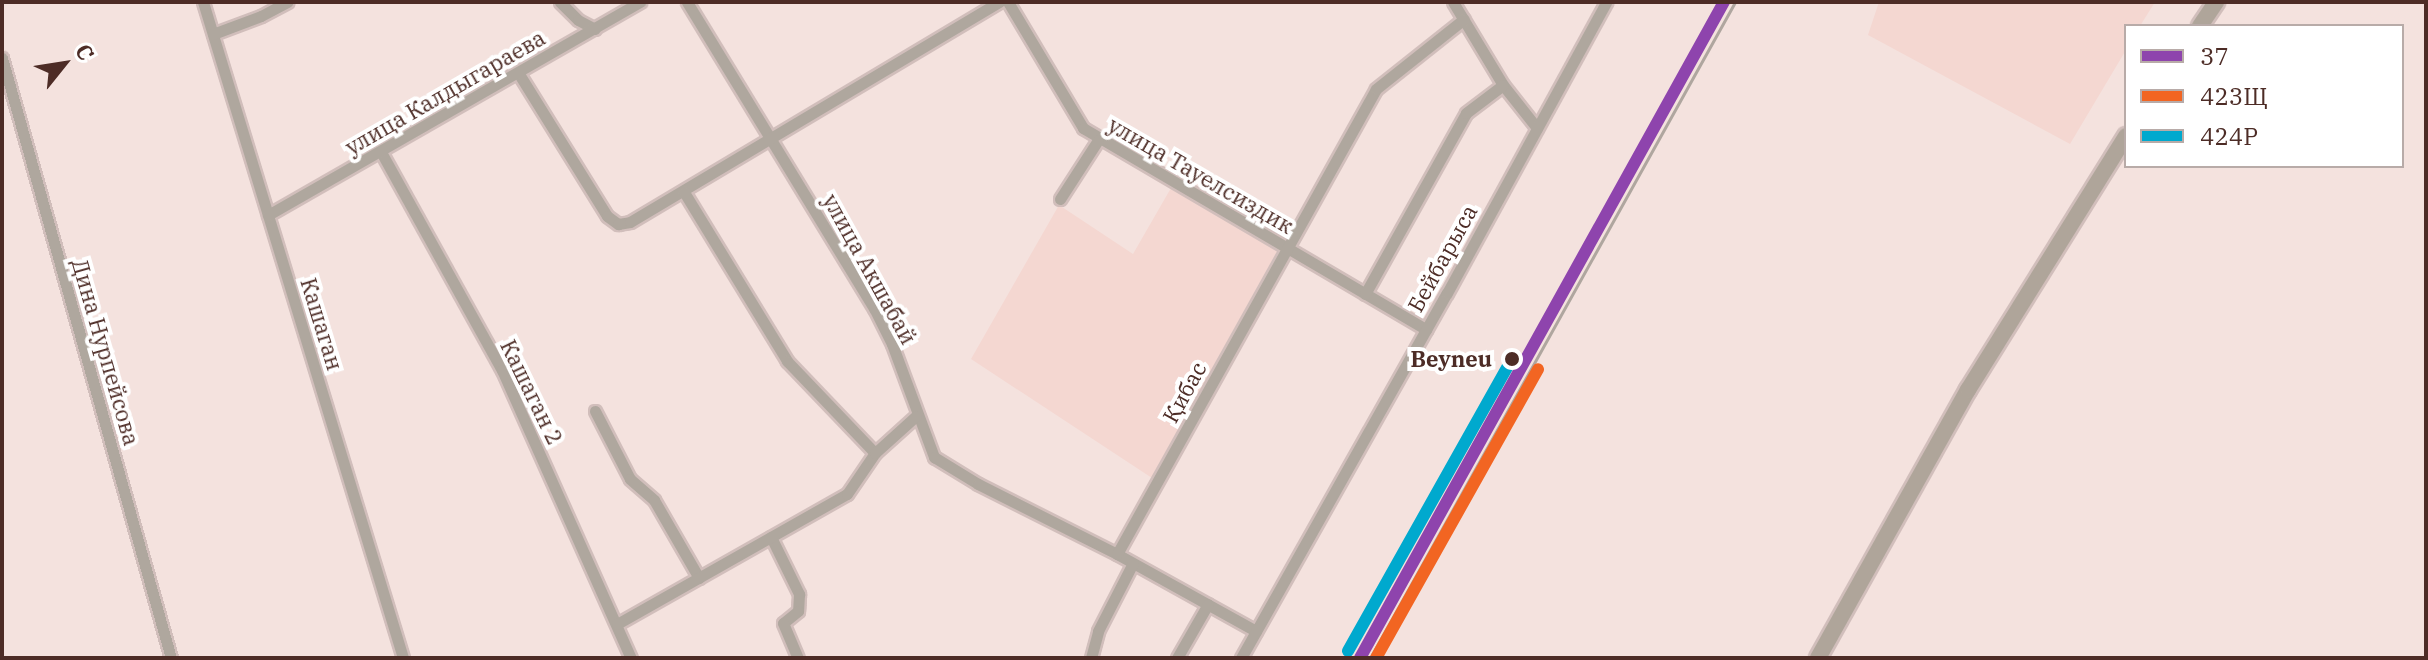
<!DOCTYPE html>
<meta charset="utf-8">
<style>
body{margin:0}
#map{position:relative;width:2428px;height:660px;overflow:hidden;background:#f4e2de;font-family:"IBM Plex Serif",serif}
div>[style]{position:absolute}
.built>*{inset:0;background:#f4d7d1}
.roads{filter:drop-shadow(2px 0 #d1bebb) drop-shadow(-2px 0 #d1bebb) drop-shadow(0 2px #d1bebb) drop-shadow(0 -2px #d1bebb)}
.minor>*{height:11px;margin:-5.5px;padding:0 5.5px;transform-origin:5.5px;border-radius:5.5px;background:#afa79e}
.highway>*{height:16px;margin:-8px;padding:0 8px;transform-origin:8px;border-radius:8px;background:#afa59a}
.rail>*{height:3px;margin:-1.5px;padding:0 1.5px;transform-origin:1.5px;border-radius:1.5px;background:#afa69f}
.rail-1>*{height:12px;margin:-6px;padding:0 6px;transform-origin:6px;border-radius:6px;background:#8e44ad}
.rail-2>*{height:12px;margin:-6px;padding:0 6px;transform-origin:6px;border-radius:6px;background:#f26522}
.rail-3>*{height:12px;margin:-6px;padding:0 6px;transform-origin:6px;border-radius:6px;background:#00a9ce}
.dots>*{width:22px;height:22px;translate:-50% -50%;box-sizing:border-box;border:4px solid #fff;border-radius:50%}
span{translate:-50% -50%;white-space:nowrap;text-align:center;line-height:1.15;-webkit-text-stroke:8px #fff;paint-order:stroke}
.street-label{font-size:22px;color:#4d2c26}
.stop-label{font-size:22px;color:#4d2c26;font-weight:700}
.right{translate:-100% -50%;text-align:right}
.frame{position:absolute;inset:0;border:4px solid #4d2c26;pointer-events:none}
.legend{position:absolute;left:2124px;top:24px;width:280px;height:144px;box-sizing:border-box;background:#fff;border:2px solid #b8aba8;margin:0;padding:10px 14px;list-style:none;font-size:24px;color:#4d2c26}
.legend li{display:flex;align-items:center;gap:16px;height:40px}
.legend b{width:40px;border:2px solid #b8aba8}
.north{position:absolute;left:24px;top:24px;width:80px;height:80px;-webkit-text-stroke:6px #fff;paint-order:stroke;rotate:60deg;font-size:22px;font-weight:700;line-height:32px;text-align:center;color:#4d2c26}
.north::after{content:'';display:block;margin:auto;width:28px;height:36px;background:#4d2c26;clip-path:polygon(50% 0,100% 100%,50% 72%,0 100%)}
</style>
<div id="map">
<div class="built">
<div style="clip-path:polygon(1879px 2px,2155px 2px,2140px 26px,2126px 26px,2126px 50px,2070px 144px,1868px 35px)"></div>
<div style="clip-path:polygon(1171px 188px,1278px 250px,1152px 478px,971px 359px,1059px 205px,1133px 254px)"></div>
</div>
<div class="roads">
<div class="minor">
<div style="left:203px;top:2px;width:686px;rotate:73.04deg"></div>
<div style="left:560px;top:2px;width:25px;rotate:45deg"></div>
<div style="left:578px;top:20px;width:19px;rotate:28deg"></div>
<div style="left:687px;top:2px;width:359px;rotate:58.6deg"></div>
<div style="left:874px;top:308px;width:40px;rotate:63.4deg"></div>
<div style="left:892px;top:344px;width:121px;rotate:69.6deg"></div>
<div style="left:934px;top:457px;width:52px;rotate:31.5deg"></div>
<div style="left:978px;top:484px;width:156px;rotate:26.7deg"></div>
<div style="left:1117px;top:554px;width:159px;rotate:29deg"></div>
<div style="left:1008px;top:2px;width:147px;rotate:59.2deg"></div>
<div style="left:1083px;top:128px;width:398px;rotate:30.4deg"></div>
<div style="left:1453px;top:2px;width:97px;rotate:58.9deg"></div>
<div style="left:1503px;top:85px;width:55px;rotate:51.7deg"></div>
<div style="left:213px;top:34px;width:51px;rotate:-20.6deg"></div>
<div style="left:261px;top:16px;width:30px;rotate:-28deg"></div>
<div style="left:2px;top:58px;width:623px;rotate:74.27deg"></div>
<div style="left:519px;top:74px;width:167px;rotate:58.2deg"></div>
<div style="left:607px;top:216px;width:14px;rotate:36deg"></div>
<div style="left:618px;top:224px;width:12px;rotate:-9deg"></div>
<div style="left:630px;top:222px;width:430px;rotate:-30.8deg"></div>
<div style="left:381px;top:152px;width:249px;rotate:61deg"></div>
<div style="left:502px;top:370px;width:316px;rotate:65.9deg"></div>
<div style="left:684px;top:192px;width:198px;rotate:58.6deg"></div>
<div style="left:787px;top:361px;width:127px;rotate:46.3deg"></div>
<div style="left:1060px;top:199px;width:70px;rotate:-57.2deg"></div>
<div style="left:268px;top:215px;width:429px;rotate:-29.8deg"></div>
<div style="left:1365px;top:294px;width:207px;rotate:-60.8deg"></div>
<div style="left:1466px;top:113px;width:46px;rotate:-37.1deg"></div>
<div style="left:595px;top:411px;width:76px;rotate:62.8deg"></div>
<div style="left:630px;top:479px;width:32px;rotate:41deg"></div>
<div style="left:654px;top:500px;width:90px;rotate:60deg"></div>
<div style="left:771px;top:537px;width:64px;rotate:63.8deg"></div>
<div style="left:799px;top:594px;width:17px;rotate:93deg"></div>
<div style="left:798px;top:611px;width:19px;rotate:141deg"></div>
<div style="left:783px;top:623px;width:38px;rotate:67deg"></div>
<div style="left:1117px;top:554px;width:532px;rotate:-60.88deg"></div>
<div style="left:1376px;top:89px;width:112px;rotate:-38.5deg"></div>
<div style="left:617px;top:624px;width:264px;rotate:-29.5deg"></div>
<div style="left:847px;top:494px;width:50px;rotate:-55.7deg"></div>
<div style="left:875px;top:453px;width:55px;rotate:-42.1deg"></div>
<div style="left:1091px;top:658px;width:28px;rotate:-75deg"></div>
<div style="left:1098px;top:631px;width:76px;rotate:-62.8deg"></div>
<div style="left:1177px;top:658px;width:62px;rotate:-60.1deg"></div>
<div style="left:1241px;top:658px;width:419px;rotate:-60.6deg"></div>
<div style="left:1447px;top:293px;width:332px;rotate:-61.3deg"></div>
</div>
<div class="highway">
<div style="left:2200px;top:26px;width:29px;rotate:-56deg"></div>
<div style="left:1818px;top:658px;width:307px;rotate:-60.8deg"></div>
<div style="left:1968px;top:390px;width:299px;rotate:-58.1deg"></div>
</div>
</div>
<div class="rail">
<div style="left:1370px;top:658px;width:751px;rotate:-60.91deg"></div>
</div>
<div class="rail-1">
<div style="left:1360px;top:658px;width:750px;rotate:-60.98deg"></div>
</div>
<div class="rail-2">
<div style="left:1376px;top:658px;width:331px;rotate:-60.7deg"></div>
</div>
<div class="rail-3">
<div style="left:1348px;top:651px;width:339px;rotate:-60.7deg"></div>
</div>
<div class="dots">
<div style="left:1512px;top:359px;background:#4d2c26"></div>
</div>
<div class="street-label">
<span style="left:445px;top:92px;rotate:-30deg">улица Калдыгараева</span>
<span style="left:1201px;top:175px;rotate:30deg">улица Тауелсиздик</span>
<span style="left:1442px;top:258px;rotate:-61deg">Бейбарыса</span>
<span style="left:870px;top:269px;rotate:61deg">улица Акшабай</span>
<span style="left:322px;top:324px;rotate:73deg">Кашаган</span>
<span style="left:106px;top:352px;rotate:74deg">Дина Нурпейсова</span>
<span style="left:532px;top:392px;rotate:64deg">Кашаган 2</span>
<span style="left:1184px;top:392px;rotate:-61deg">Қибас</span>
</div>
<div class="stop-label">
<span class="right" style="left:1492px;top:359px">Beyneu</span>
</div>
<div class="frame"></div>
<ul class="legend">
<li><b style="height:10px;background:#8e44ad"></b>37</li>
<li><b style="height:10px;background:#f26522"></b>423Щ</li>
<li><b style="height:10px;background:#00a9ce"></b>424Р</li>
</ul>
<div class="north">С</div>
</div>
